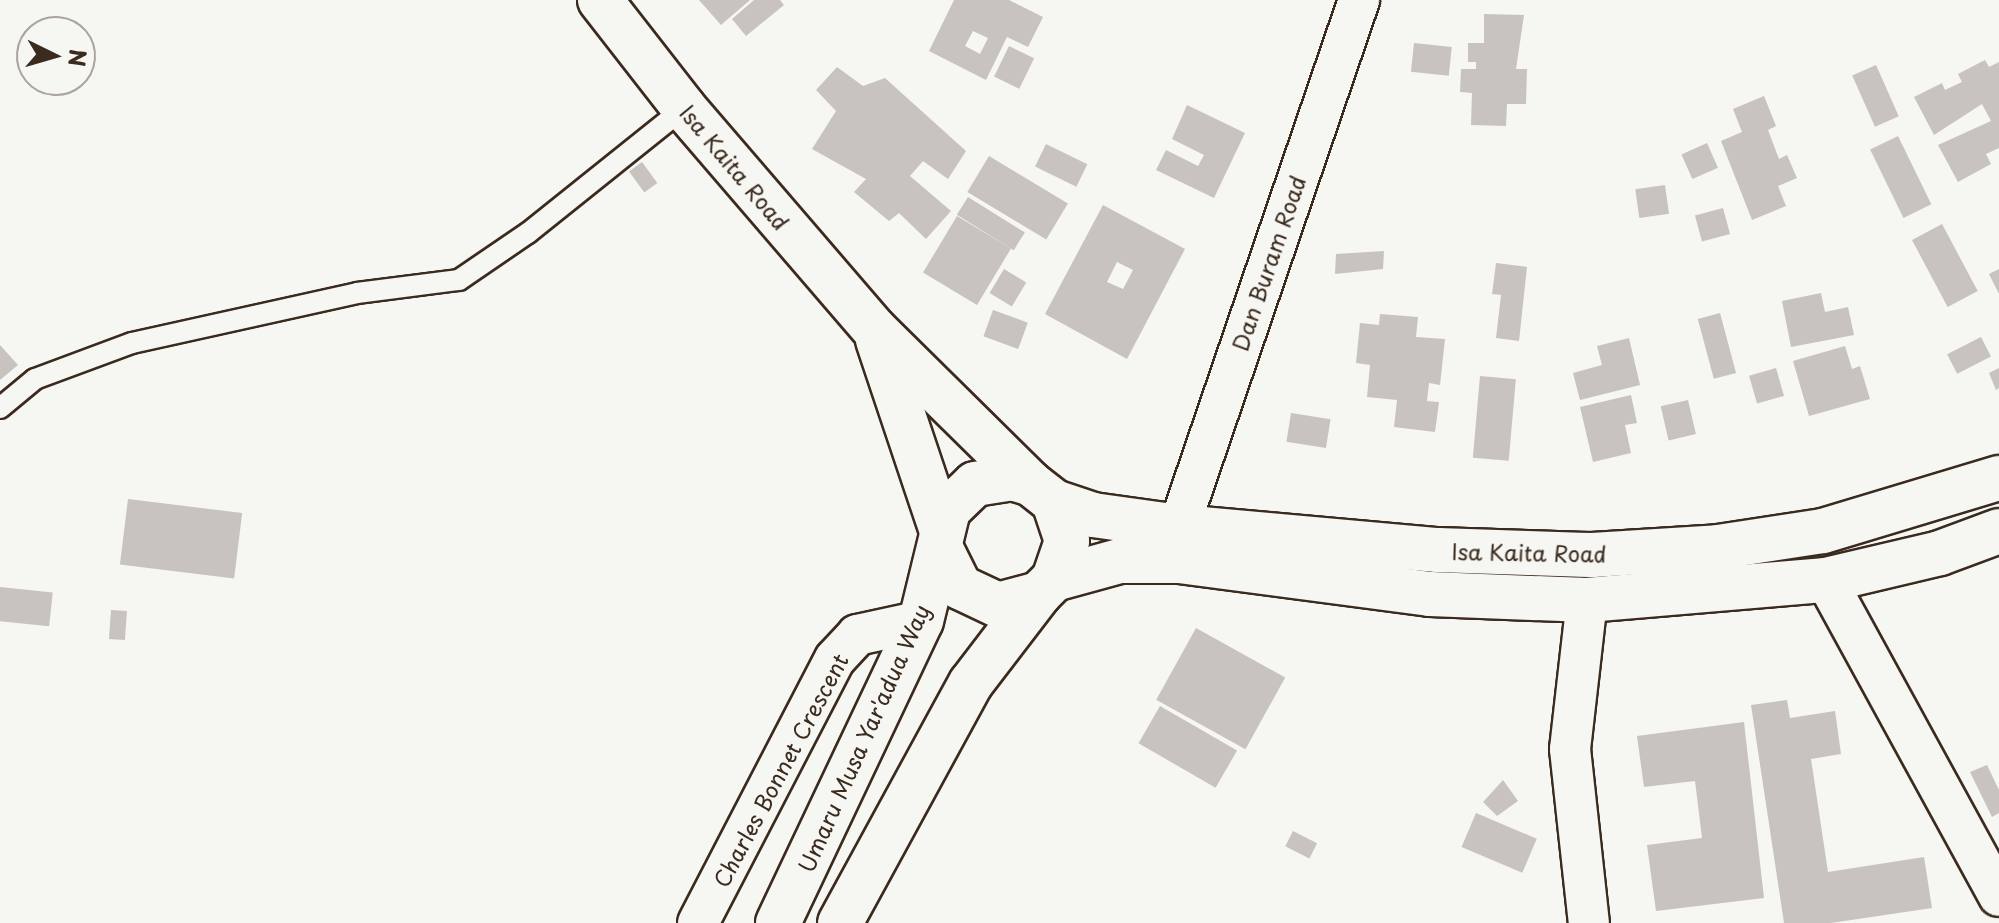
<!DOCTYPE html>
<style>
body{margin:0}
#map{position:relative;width:1999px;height:923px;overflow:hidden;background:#f6f6f2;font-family:"Playpen Sans",sans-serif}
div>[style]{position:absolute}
.building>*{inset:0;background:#c8c3be;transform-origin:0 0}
.roads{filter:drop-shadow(2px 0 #3b2a1e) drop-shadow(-2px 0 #3b2a1e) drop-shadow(0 2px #3b2a1e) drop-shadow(0 -2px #3b2a1e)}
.lane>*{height:20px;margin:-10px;padding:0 10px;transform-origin:10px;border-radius:10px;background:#f6f6f2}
.street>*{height:40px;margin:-20px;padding:0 20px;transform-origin:20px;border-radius:20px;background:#f6f6f2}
.secondary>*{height:44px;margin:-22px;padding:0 22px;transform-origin:22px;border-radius:22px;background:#f6f6f2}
.primary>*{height:44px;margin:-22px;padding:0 22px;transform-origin:22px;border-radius:22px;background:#f6f6f2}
span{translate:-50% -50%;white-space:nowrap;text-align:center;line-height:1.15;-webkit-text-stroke:6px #f6f6f2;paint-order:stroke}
.street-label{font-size:22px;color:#3b2a1e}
.north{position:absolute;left:16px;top:16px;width:80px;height:80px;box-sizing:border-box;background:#f6f6f2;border:2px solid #aba49d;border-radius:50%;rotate:95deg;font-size:22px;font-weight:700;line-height:32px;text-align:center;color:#3b2a1e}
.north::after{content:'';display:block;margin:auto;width:28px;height:36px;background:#3b2a1e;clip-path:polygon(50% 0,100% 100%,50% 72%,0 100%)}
</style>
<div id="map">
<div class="building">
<div style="clip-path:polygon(699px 0,750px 0,721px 25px)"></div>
<div style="clip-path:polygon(754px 0,780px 0,784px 5px,746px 36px,732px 19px)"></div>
<div style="clip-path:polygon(evenodd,954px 0,1009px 0,1043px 17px,1028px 47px,1007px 37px,986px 80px,929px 51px,954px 0,973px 31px,988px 38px,980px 54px,965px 46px,973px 31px)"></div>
<div style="clip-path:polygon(1484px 14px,1524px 15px,1516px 69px,1527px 69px,1526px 104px,1507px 104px,1506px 126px,1471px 125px,1472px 93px,1460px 92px,1461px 69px,1476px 69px,1476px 62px,1468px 62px,1468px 43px,1484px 43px)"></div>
<div style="left:1414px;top:43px;width:38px;height:29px;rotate:6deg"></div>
<div style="left:1009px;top:46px;width:28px;height:34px;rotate:26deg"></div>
<div style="clip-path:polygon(1985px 60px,1989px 67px,1999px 62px,1999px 148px,1986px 154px,1991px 164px,1958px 182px,1938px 145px,1991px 121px,1982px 104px,1934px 135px,1914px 97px,1942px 83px,1945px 90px,1962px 82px,1958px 74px)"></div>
<div style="left:1876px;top:65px;width:56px;height:26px;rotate:66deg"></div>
<div style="clip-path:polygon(837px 67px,863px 86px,885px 78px,966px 151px,948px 179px,923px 161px,910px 176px,951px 211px,926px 239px,899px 213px,889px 221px,854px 192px,866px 179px,812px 149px,836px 111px,816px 90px)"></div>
<div style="clip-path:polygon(1764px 96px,1776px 126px,1768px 130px,1779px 159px,1787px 155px,1797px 178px,1778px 186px,1786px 206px,1752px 220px,1721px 141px,1742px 132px,1733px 109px)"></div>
<div style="clip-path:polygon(1187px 105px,1245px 133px,1214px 198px,1156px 170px,1166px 150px,1198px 166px,1204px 155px,1172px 139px)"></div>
<div style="left:1898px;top:136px;width:76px;height:31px;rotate:64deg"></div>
<div style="left:1707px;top:143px;width:27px;height:28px;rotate:66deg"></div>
<div style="left:1046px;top:144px;width:46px;height:25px;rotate:26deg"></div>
<div style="left:989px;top:156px;width:92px;height:42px;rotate:31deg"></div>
<div style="left:642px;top:162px;width:26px;height:16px;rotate:54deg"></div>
<div style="left:1665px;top:185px;width:29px;height:30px;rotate:82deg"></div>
<div style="left:968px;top:197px;width:67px;height:21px;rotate:32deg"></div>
<div style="clip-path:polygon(evenodd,1103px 205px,1185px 249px,1127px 359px,1045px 314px,1103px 205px,1117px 262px,1133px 270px,1123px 289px,1107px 282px,1117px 262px)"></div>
<div style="left:1723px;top:208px;width:27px;height:29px;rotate:75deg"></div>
<div style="left:957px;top:216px;width:63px;height:66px;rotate:31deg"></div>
<div style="left:1942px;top:224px;width:76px;height:34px;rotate:62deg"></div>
<div style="clip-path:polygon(1384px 251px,1383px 269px,1335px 274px,1336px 254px)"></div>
<div style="clip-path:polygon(1496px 263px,1527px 267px,1519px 341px,1496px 338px,1501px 295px,1492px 294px)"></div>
<div style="left:1004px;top:269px;width:26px;height:28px;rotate:31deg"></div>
<div style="clip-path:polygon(1999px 269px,1999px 294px,1989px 274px)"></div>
<div style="clip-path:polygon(1821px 293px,1825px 312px,1848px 307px,1854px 335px,1791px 347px,1782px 301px)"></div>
<div style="left:993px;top:310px;width:37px;height:28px;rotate:20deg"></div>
<div style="left:1720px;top:313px;width:62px;height:23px;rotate:75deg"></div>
<div style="clip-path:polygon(1380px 314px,1418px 317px,1416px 337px,1445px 339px,1440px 385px,1429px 383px,1427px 401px,1439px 402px,1435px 432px,1394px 427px,1397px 400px,1367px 397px,1370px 365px,1356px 363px,1360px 323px,1379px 325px)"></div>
<div style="left:1981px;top:337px;width:22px;height:38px;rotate:63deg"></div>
<div style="clip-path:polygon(1629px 338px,1640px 385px,1580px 400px,1573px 373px,1602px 365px,1597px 346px)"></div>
<div style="clip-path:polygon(0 345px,18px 365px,0 380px)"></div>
<div style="clip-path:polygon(1845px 346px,1852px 369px,1860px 366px,1870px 399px,1809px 416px,1793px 361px)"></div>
<div style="left:1776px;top:368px;width:29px;height:28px;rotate:74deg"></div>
<div style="clip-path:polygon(1999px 368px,1999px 388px,1996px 390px,1989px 373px)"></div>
<div style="left:1480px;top:376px;width:36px;height:82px;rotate:5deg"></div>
<div style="clip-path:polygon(1631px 395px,1637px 423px,1625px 425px,1631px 453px,1593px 462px,1580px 407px)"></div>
<div style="left:1688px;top:400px;width:35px;height:28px;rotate:77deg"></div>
<div style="left:1291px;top:413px;width:40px;height:29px;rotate:9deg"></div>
<div style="left:128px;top:499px;width:115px;height:66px;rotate:7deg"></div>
<div style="left:0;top:587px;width:53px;height:34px;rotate:6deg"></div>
<div style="left:111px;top:610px;width:16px;height:29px;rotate:4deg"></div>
<div style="left:1196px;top:628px;width:102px;height:82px;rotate:29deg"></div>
<div style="clip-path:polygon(1787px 700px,1790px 718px,1835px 711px,1841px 754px,1811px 759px,1828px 872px,1924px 857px,1932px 908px,1831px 923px,1784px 923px,1751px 705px)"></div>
<div style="left:1160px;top:706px;width:89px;height:43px;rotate:30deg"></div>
<div style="clip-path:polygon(1744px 722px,1764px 898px,1656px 911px,1647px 845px,1702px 838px,1695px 781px,1644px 787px,1637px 736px)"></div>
<div style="clip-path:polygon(1987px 765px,1999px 790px,1999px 813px,1992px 817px,1970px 772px)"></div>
<div style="clip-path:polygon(1503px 780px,1518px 801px,1497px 816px,1483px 802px)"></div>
<div style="left:1476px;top:813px;width:66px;height:37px;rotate:23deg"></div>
<div style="left:1293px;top:831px;width:27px;height:17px;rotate:27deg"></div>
</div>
<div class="roads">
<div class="lane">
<div style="left:0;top:408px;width:45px;rotate:-39.6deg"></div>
<div style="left:35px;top:379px;width:103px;rotate:-20.4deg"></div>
<div style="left:132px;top:343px;width:230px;rotate:-12.5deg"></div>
<div style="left:357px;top:293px;width:103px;rotate:-7.3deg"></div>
<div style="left:459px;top:280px;width:83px;rotate:-34.3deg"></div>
<div style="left:528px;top:233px;width:200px;rotate:-38.7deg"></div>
</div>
<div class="street">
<div style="left:1179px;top:527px;width:557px;rotate:-71.14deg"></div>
<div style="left:1826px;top:580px;width:360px;rotate:61.3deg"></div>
<div style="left:1587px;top:600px;width:150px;rotate:96.5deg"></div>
<div style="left:1570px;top:749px;width:175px;rotate:83.8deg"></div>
<div style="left:698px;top:923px;width:297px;rotate:-62.6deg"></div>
<div style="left:835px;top:659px;width:33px;rotate:-47deg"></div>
<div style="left:857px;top:635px;width:66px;rotate:-12.3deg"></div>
</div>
<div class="secondary">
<div style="left:600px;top:0;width:137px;rotate:52.1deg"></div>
<div style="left:684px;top:108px;width:293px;rotate:49.3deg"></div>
<div style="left:875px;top:330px;width:218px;rotate:44.6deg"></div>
<div style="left:878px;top:340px;width:198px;rotate:71.5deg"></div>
</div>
<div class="primary">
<div style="left:1054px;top:502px;width:41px;rotate:18.4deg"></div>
<div style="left:1093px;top:515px;width:87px;rotate:7.9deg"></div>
<div style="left:1179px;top:527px;width:260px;rotate:5.1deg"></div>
<div style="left:1438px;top:550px;width:154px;rotate:1.9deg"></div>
<div style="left:1592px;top:555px;width:126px;rotate:-3.6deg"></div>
<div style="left:1718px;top:547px;width:106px;rotate:-8.7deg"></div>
<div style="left:1823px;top:531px;width:184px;rotate:-16.8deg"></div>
<div style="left:1054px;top:579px;width:68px;rotate:-15.3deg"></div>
<div style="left:1120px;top:561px;width:59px"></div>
<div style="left:1179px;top:561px;width:253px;rotate:7.5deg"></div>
<div style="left:1430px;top:594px;width:157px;rotate:2.2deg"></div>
<div style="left:1587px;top:600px;width:240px;rotate:-4.8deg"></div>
<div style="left:1826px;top:580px;width:117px;rotate:-13.3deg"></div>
<div style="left:1940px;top:553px;width:63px;rotate:-20.4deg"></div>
<div style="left:778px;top:923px;width:334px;rotate:-64.7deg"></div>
<div style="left:921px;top:621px;width:114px;rotate:-76.3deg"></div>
<div style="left:948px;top:510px;width:37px;rotate:-44deg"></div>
<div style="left:975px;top:484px;width:37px;rotate:-9deg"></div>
<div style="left:1012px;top:478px;width:19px;rotate:16deg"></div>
<div style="left:1030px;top:483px;width:31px;rotate:38deg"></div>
<div style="left:1054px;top:502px;width:41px;rotate:71.6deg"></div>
<div style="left:1067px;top:541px;width:40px;rotate:108.9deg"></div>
<div style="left:1054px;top:579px;width:21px;rotate:135deg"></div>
<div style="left:1039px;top:594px;width:42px;rotate:165deg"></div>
<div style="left:998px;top:605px;width:42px;rotate:-154.7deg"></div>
<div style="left:960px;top:587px;width:42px;rotate:-116.6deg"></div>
<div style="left:840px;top:923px;width:273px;rotate:-61.4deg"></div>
<div style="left:971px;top:683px;width:112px;rotate:-52.6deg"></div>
</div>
</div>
<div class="street-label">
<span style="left:735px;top:167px;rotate:50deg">Isa Kaita Road</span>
<span style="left:1268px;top:263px;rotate:-71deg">Dan Buram Road</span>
<span style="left:1529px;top:552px;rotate:1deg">Isa Kaita Road</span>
<span style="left:863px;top:738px;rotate:-66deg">Umaru Musa Yar'adua Way</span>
<span style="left:780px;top:770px;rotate:-62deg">Charles Bonnet Crescent</span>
</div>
<div class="north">N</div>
</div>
